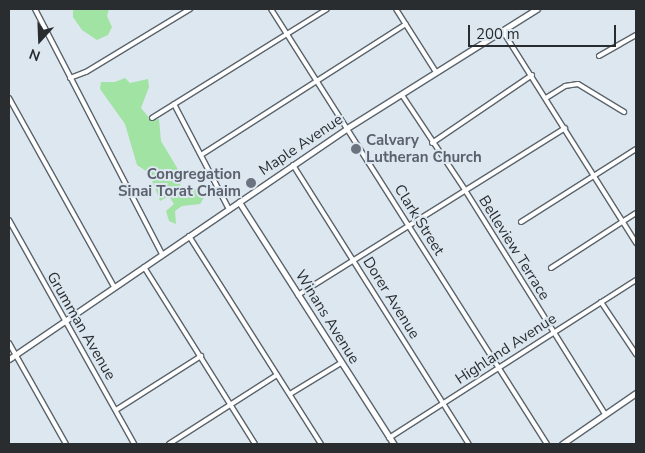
<!DOCTYPE html>
<style>
body{margin:0}
#map{position:relative;width:645px;height:453px;overflow:hidden;background:#dce7f0;font-family:"Nunito Sans",sans-serif}
div>[style]{position:absolute}
.green>*{inset:0;background:#a1e3a2}
.roads{filter:drop-shadow(1px 0 #5b646b) drop-shadow(-1px 0 #5b646b) drop-shadow(0 1px #5b646b) drop-shadow(0 -1px #5b646b)}
.minor>*{height:4px;margin:-2px;padding:0 2px;transform-origin:2px;border-radius:2px;background:#fff}
.tertiary>*{height:5px;margin:-2.5px;padding:0 2.5px;transform-origin:2.5px;border-radius:2.5px;background:#fff}
.dots>*{width:14px;height:14px;translate:-50% -50%;box-sizing:border-box;border:2px solid #dce7f0;border-radius:50%}
span{translate:-50% -50%;white-space:nowrap;text-align:center;line-height:1.15;-webkit-text-stroke:4px #dce7f0;paint-order:stroke}
.worship-label{font-size:15px;color:#5b616d;font-weight:700}
.left{translate:0 -50%;text-align:left}
.right{translate:-100% -50%;text-align:right}
.street-label{font-size:15px;color:#292d30}
.frame{position:absolute;inset:0;border:10px solid #292d30;pointer-events:none}
.north{position:absolute;left:15px;top:15px;width:50px;height:50px;-webkit-text-stroke:4px #dce7f0;paint-order:stroke;rotate:200deg;font-size:14px;font-weight:700;line-height:20px;text-align:center;color:#292d30}
.north::after{content:'';display:block;margin:auto;width:18px;height:22px;background:#292d30;clip-path:polygon(50% 0,100% 100%,50% 72%,0 100%)}
.scale{position:absolute;left:468px;top:25px;width:148px;height:22px;box-sizing:border-box;border:2px solid #292d30;border-top:0;padding-left:6px;font-size:15px;line-height:18px;white-space:nowrap;color:#292d30;-webkit-text-stroke:4px #dce7f0;paint-order:stroke}
</style>
<div id="map">
<div class="green">
<div style="clip-path:polygon(73px 9px,109px 9px,107px 16px,112px 27px,108px 35px,97px 40px,82px 30px,73px 17px)"></div>
<div style="clip-path:polygon(125px 78px,130px 83px,148px 79px,149px 87px,141px 108px,151px 120px,159px 119px,161px 141px,182px 176px,180px 187px,187px 191px,199px 188px,205px 196px,200px 204px,182px 206px,175px 211px,176px 224px,169px 221px,166px 211px,174px 204px,169px 196px,160px 201px,149px 173px,137px 165px,125px 124px,100px 89px,101px 82px,115px 82px)"></div>
</div>
<div class="roads">
<div class="minor">
<div style="left:35px;top:9px;width:276px;rotate:62.6deg"></div>
<div style="left:271px;top:9px;width:515px;rotate:57.61deg"></div>
<div style="left:396px;top:9px;width:75px;rotate:57.6deg"></div>
<div style="left:502px;top:30px;width:252px;rotate:57.8deg"></div>
<div style="left:599px;top:56px;width:43px;rotate:-29.6deg"></div>
<div style="left:70px;top:78px;width:17px;rotate:-21deg"></div>
<div style="left:86px;top:72px;width:122px;rotate:-31.2deg"></div>
<div style="left:402px;top:95px;width:114px;rotate:56.4deg"></div>
<div style="left:465px;top:190px;width:264px;rotate:58deg"></div>
<div style="left:9px;top:98px;width:216px;rotate:60.9deg"></div>
<div style="left:546px;top:98px;width:22px;rotate:-32deg"></div>
<div style="left:565px;top:86px;width:13px;rotate:-9deg"></div>
<div style="left:578px;top:84px;width:54px;rotate:31.3deg"></div>
<div style="left:174px;top:104px;width:119px;rotate:62.4deg"></div>
<div style="left:152px;top:118px;width:206px;rotate:-31.9deg"></div>
<div style="left:432px;top:143px;width:121px;rotate:-34.2deg"></div>
<div style="left:201px;top:155px;width:243px;rotate:-32.6deg"></div>
<div style="left:293px;top:165px;width:330px;rotate:57.8deg"></div>
<div style="left:9px;top:220px;width:257px;rotate:60.8deg"></div>
<div style="left:521px;top:222px;width:136px;rotate:-32.4deg"></div>
<div style="left:189px;top:236px;width:246px;rotate:57.6deg"></div>
<div style="left:144px;top:267px;width:209px;rotate:57.9deg"></div>
<div style="left:551px;top:268px;width:101px;rotate:-32.9deg"></div>
<div style="left:298px;top:295px;width:315px;rotate:-32deg"></div>
<div style="left:601px;top:302px;width:63px;rotate:56.1deg"></div>
<div style="left:9px;top:343px;width:116px;rotate:60.6deg"></div>
<div style="left:290px;top:394px;width:60px;rotate:-31.3deg"></div>
<div style="left:116px;top:410px;width:101px;rotate:-32.4deg"></div>
<div style="left:389px;top:438px;width:293px;rotate:-32.6deg"></div>
<div style="left:169px;top:444px;width:128px;rotate:-32.6deg"></div>
</div>
<div class="tertiary">
<div style="left:239px;top:202px;width:287px;rotate:57.4deg"></div>
<div style="left:9px;top:359px;width:409px;rotate:-34.3deg"></div>
<div style="left:347px;top:128px;width:224px;rotate:-32.1deg"></div>
<div style="left:562px;top:444px;width:90px;rotate:-34.6deg"></div>
</div>
</div>
<div class="dots">
<div style="left:356px;top:149px;background:#6b7280"></div>
<div style="left:251px;top:183px;background:#6b7280"></div>
</div>
<div class="worship-label">
<span class="left" style="left:366px;top:149px">Calvary<br>Lutheran Church</span>
<span class="right" style="left:241px;top:183px">Congregation<br>Sinai Torat Chaim</span>
</div>
<div class="street-label">
<span style="left:301px;top:145px;rotate:-34deg">Maple Avenue</span>
<span style="left:419px;top:220px;rotate:58deg">Clark Street</span>
<span style="left:514px;top:248px;rotate:58deg">Belleview Terrace</span>
<span style="left:391px;top:298px;rotate:58deg">Dorer Avenue</span>
<span style="left:327px;top:317px;rotate:58deg">Winans Avenue</span>
<span style="left:81px;top:326px;rotate:60deg">Grumman Avenue</span>
<span style="left:506px;top:349px;rotate:-33deg">Highland Avenue</span>
</div>
<div class="frame"></div>
<div class="north">N</div>
<div class="scale">200 m</div>
</div>
